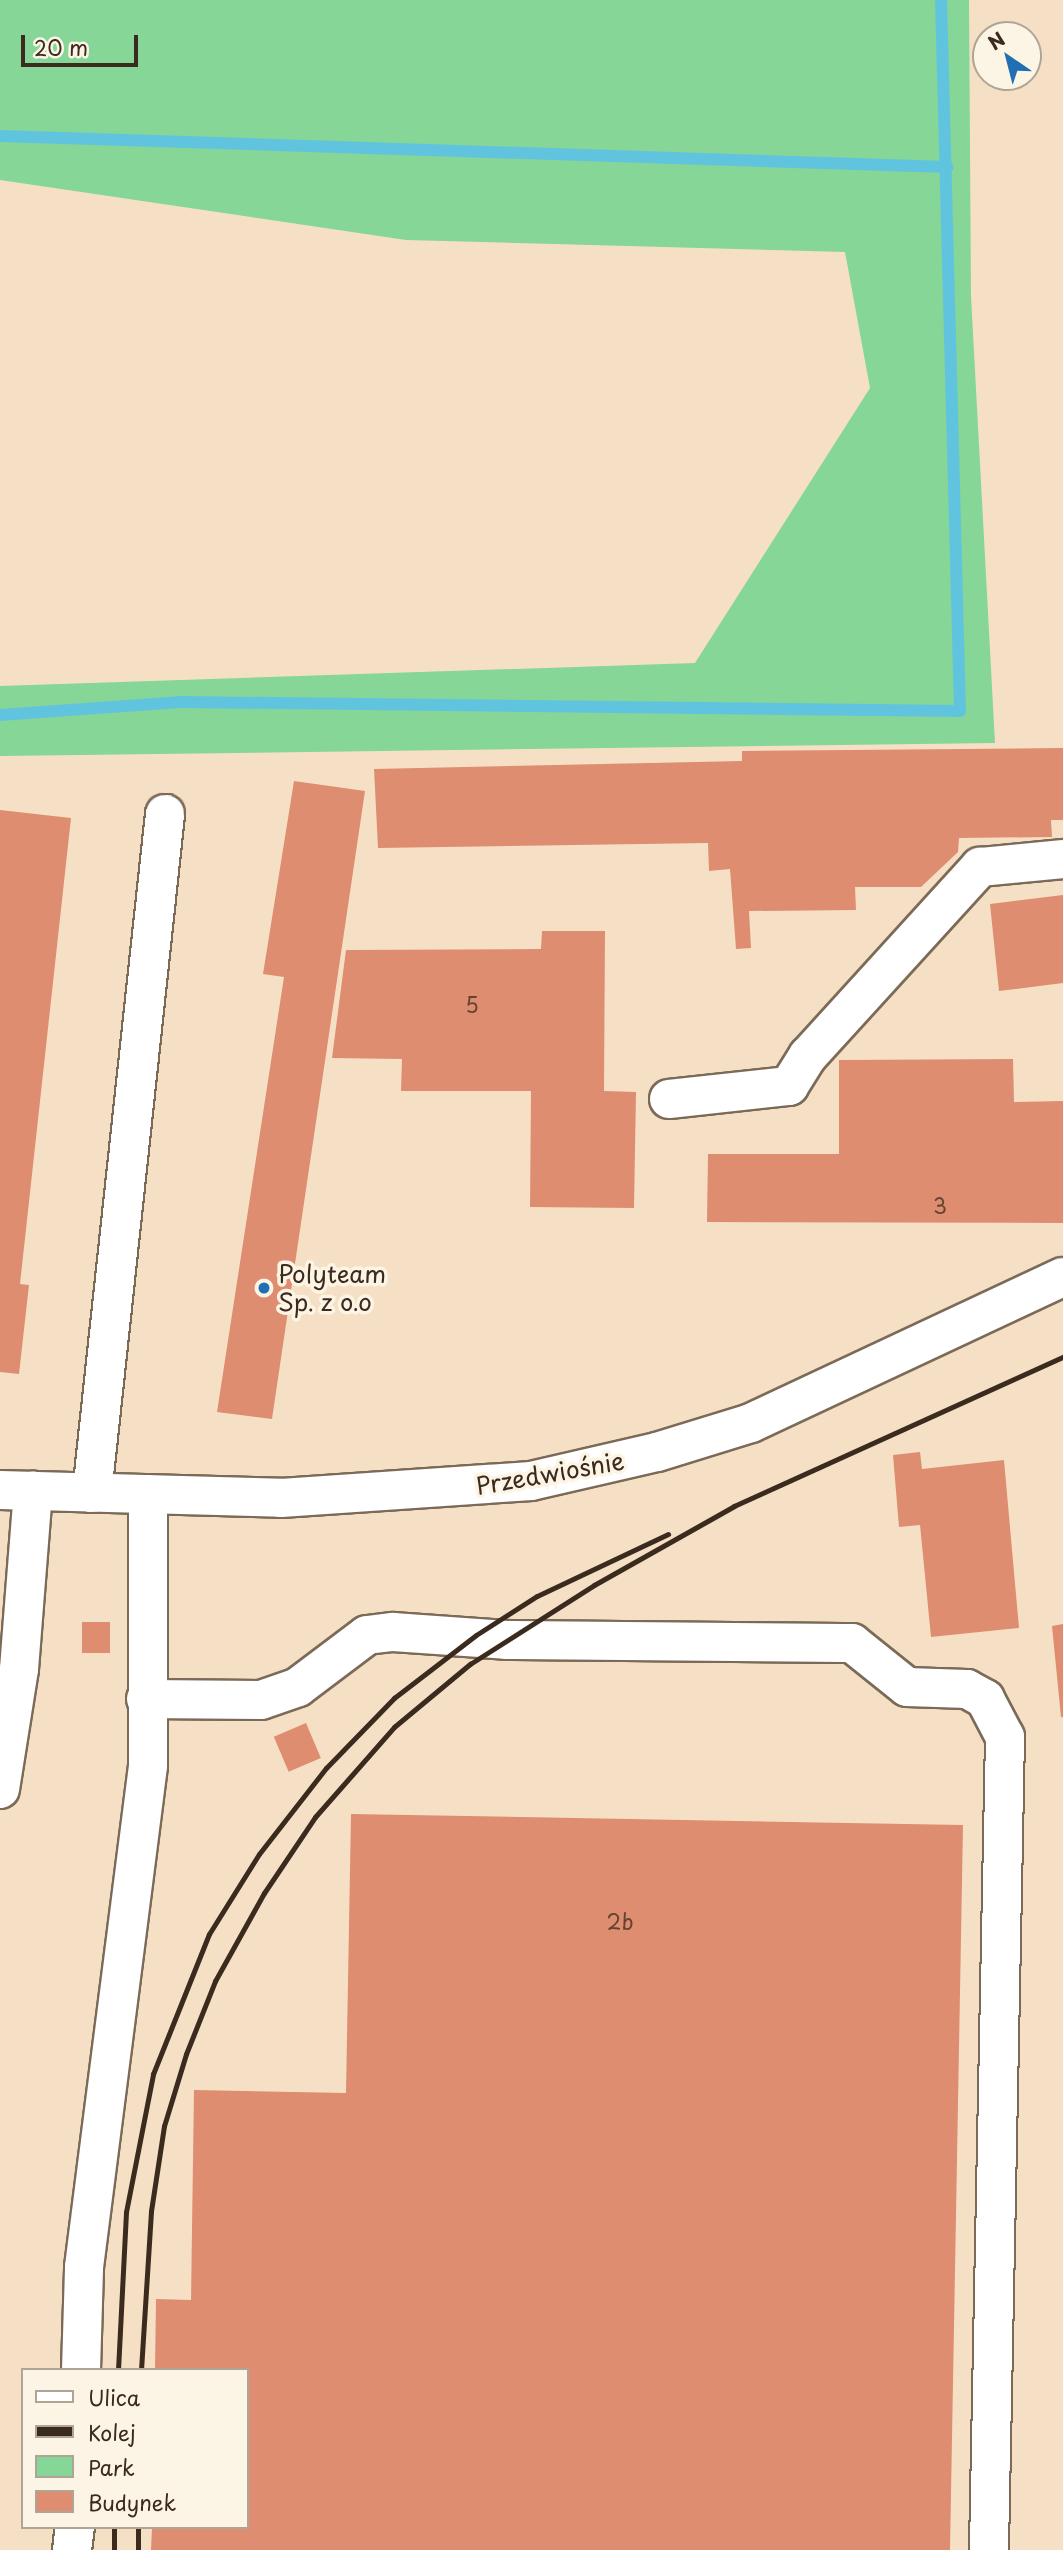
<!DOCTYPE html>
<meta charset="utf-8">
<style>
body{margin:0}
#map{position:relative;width:1063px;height:2550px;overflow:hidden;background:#f6e0c5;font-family:"Playpen Sans",sans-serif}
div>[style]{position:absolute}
.green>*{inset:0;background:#85d697}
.stream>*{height:12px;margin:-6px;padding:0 6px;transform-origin:6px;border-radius:6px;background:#61c4df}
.building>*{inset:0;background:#de8d70;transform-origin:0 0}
.roads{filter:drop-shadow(2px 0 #7c6a58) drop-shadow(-2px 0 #7c6a58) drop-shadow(0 2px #7c6a58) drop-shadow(0 -2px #7c6a58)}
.minor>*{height:38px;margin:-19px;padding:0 19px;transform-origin:19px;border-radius:19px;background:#fff}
.rail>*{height:5px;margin:-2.5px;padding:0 2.5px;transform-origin:2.5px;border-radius:2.5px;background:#3b2a1e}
.dots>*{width:19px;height:19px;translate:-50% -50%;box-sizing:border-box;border:4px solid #fcf5e5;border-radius:50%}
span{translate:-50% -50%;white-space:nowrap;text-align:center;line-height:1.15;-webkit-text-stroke:7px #fcf5e5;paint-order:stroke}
.number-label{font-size:21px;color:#644332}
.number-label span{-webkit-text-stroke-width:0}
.poi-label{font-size:24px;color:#3b2a1e}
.left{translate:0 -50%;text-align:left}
.street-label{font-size:24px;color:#3b2a1e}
.legend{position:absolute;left:21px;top:2368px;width:228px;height:161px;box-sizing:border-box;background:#fcf5e5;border:2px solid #afa495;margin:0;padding:9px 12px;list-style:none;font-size:21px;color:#3b2a1e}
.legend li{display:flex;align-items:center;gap:14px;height:35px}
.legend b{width:35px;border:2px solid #afa495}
.north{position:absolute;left:972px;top:21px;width:70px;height:70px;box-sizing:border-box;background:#fcf5e5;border:2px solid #afa495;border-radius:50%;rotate:325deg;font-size:19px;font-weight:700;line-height:28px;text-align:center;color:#3b2a1e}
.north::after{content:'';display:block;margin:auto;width:24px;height:32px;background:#1f6fb2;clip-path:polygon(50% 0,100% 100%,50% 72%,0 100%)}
.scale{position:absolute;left:21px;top:35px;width:117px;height:32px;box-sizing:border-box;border:4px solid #3b2a1e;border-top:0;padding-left:9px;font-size:21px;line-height:24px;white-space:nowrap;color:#3b2a1e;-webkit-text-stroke:5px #fcf5e5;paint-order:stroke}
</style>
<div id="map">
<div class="green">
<div style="clip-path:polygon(0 0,969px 0,971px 296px,995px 743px,0 756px,0 686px,695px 663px,870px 388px,845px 252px,406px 240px,0 180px)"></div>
</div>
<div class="stream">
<div style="left:0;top:136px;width:948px;rotate:1.87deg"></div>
<div style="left:0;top:715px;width:180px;rotate:-4.1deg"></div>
<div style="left:180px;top:702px;width:780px;rotate:0.66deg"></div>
<div style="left:960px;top:711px;width:711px;rotate:-91.53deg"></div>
</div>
<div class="building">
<div style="clip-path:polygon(1063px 748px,1063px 820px,1051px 820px,1052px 837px,959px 838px,958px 852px,921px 887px,855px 887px,856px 910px,749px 911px,751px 948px,736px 949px,730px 869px,709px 871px,708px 843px,378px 848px,374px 769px,742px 761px,742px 751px)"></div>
<div style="clip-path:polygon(294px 781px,365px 791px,272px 1419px,217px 1412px,284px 977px,263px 974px)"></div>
<div style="clip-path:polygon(0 810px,71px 818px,20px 1284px,29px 1285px,19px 1374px,0 1372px)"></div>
<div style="clip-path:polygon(1063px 895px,1063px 983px,999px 991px,990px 904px)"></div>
<div style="clip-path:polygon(542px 931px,605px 931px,604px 1091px,636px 1092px,634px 1208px,530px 1207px,531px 1091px,401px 1091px,402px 1059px,332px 1058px,346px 950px,541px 949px)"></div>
<div style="clip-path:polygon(1013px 1059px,1014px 1102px,1063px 1101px,1063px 1223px,707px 1222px,708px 1154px,839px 1154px,839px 1060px)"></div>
<div style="clip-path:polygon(920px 1452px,922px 1469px,1004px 1460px,1019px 1628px,931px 1637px,920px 1525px,899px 1527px,893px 1455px)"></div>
<div style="left:82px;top:1622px;width:28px;height:31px"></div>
<div style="clip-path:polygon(1063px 1624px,1063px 1717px,1061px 1717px,1052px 1626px)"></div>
<div style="left:306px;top:1723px;width:38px;height:35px;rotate:67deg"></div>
<div style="clip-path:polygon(351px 1814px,963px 1825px,950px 2550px,151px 2550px,152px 2527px,247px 2527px,247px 2370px,155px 2370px,156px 2299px,191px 2300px,194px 2090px,346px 2093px)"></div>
</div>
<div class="roads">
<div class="minor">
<div style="left:669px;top:1099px;width:121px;rotate:-6.2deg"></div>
<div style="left:789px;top:1086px;width:36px;rotate:-58deg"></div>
<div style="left:808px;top:1056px;width:256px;rotate:-47.7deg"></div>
<div style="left:980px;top:867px;width:83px;rotate:-5.5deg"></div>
<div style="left:0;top:1490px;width:281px;rotate:1.6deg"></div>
<div style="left:281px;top:1498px;width:251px;rotate:-3.9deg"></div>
<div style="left:531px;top:1481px;width:129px;rotate:-13deg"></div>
<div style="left:657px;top:1452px;width:98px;rotate:-17.1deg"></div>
<div style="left:751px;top:1423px;width:344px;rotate:-25.1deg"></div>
<div style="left:92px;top:1493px;width:683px;rotate:-83.86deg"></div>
<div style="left:146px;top:1699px;width:115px;rotate:0.5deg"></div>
<div style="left:261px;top:1700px;width:39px;rotate:-19deg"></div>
<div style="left:298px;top:1687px;width:86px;rotate:-37deg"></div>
<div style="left:367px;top:1635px;width:26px;rotate:-7deg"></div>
<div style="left:393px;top:1632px;width:113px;rotate:4deg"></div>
<div style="left:506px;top:1640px;width:346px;rotate:0.5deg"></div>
<div style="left:852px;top:1643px;width:70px;rotate:38.7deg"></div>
<div style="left:907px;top:1687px;width:60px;rotate:1.9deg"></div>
<div style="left:967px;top:1689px;width:21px;rotate:29deg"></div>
<div style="left:985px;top:1699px;width:43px;rotate:62.2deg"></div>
<div style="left:1005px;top:1737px;width:813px;rotate:91.13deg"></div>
<div style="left:0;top:1789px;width:121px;rotate:-81deg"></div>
<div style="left:19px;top:1669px;width:179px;rotate:-85.5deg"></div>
<div style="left:81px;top:2370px;width:103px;rotate:-88.3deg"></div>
<div style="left:84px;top:2267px;width:505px;rotate:-82.72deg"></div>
<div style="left:148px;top:1766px;width:272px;rotate:-90deg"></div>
<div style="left:72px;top:2550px;width:23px;rotate:-83deg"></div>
</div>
</div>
<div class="rail">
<div style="left:118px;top:2370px;width:158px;rotate:-87.1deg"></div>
<div style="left:126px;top:2212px;width:141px;rotate:-78.9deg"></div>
<div style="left:153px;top:2074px;width:151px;rotate:-68.2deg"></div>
<div style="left:209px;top:1934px;width:94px;rotate:-58deg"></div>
<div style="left:259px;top:1854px;width:109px;rotate:-52.1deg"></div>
<div style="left:326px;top:1768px;width:98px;rotate:-45.8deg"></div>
<div style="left:394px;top:1698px;width:103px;rotate:-37.5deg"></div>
<div style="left:476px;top:1635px;width:72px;rotate:-32.6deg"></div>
<div style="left:537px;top:1596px;width:145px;rotate:-25.3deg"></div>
<div style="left:141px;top:2370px;width:159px;rotate:-86.4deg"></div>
<div style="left:151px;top:2211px;width:86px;rotate:-81.3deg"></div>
<div style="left:164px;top:2126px;width:75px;rotate:-73deg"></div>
<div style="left:186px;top:2054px;width:79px;rotate:-68.3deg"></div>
<div style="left:215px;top:1981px;width:101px;rotate:-60.9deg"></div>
<div style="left:264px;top:1893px;width:92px;rotate:-56.1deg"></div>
<div style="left:315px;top:1817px;width:120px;rotate:-48.7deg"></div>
<div style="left:394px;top:1727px;width:99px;rotate:-39.7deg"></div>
<div style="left:470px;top:1664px;width:147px;rotate:-32.5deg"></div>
<div style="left:594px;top:1585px;width:161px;rotate:-29.4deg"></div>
<div style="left:734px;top:1506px;width:361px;rotate:-24.4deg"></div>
<div style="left:114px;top:2550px;width:23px;rotate:-90deg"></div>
<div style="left:138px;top:2550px;width:23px;rotate:-90deg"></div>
</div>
<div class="dots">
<div style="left:264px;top:1288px;background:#1f6fb2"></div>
</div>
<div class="number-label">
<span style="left:472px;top:1004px">5</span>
<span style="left:940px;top:1205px">3</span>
<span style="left:620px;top:1921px">2b</span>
</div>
<div class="poi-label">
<span class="left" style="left:278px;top:1288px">Polyteam<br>Sp. z o.o</span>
</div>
<div class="street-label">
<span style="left:550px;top:1473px;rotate:-10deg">Przedwiośnie</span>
</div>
<ul class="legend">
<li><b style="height:9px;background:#fff"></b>Ulica</li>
<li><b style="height:9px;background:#3b2a1e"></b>Kolej</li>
<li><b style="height:19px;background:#85d697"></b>Park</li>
<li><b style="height:19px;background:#de8d70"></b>Budynek</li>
</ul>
<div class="north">N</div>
<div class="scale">20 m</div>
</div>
